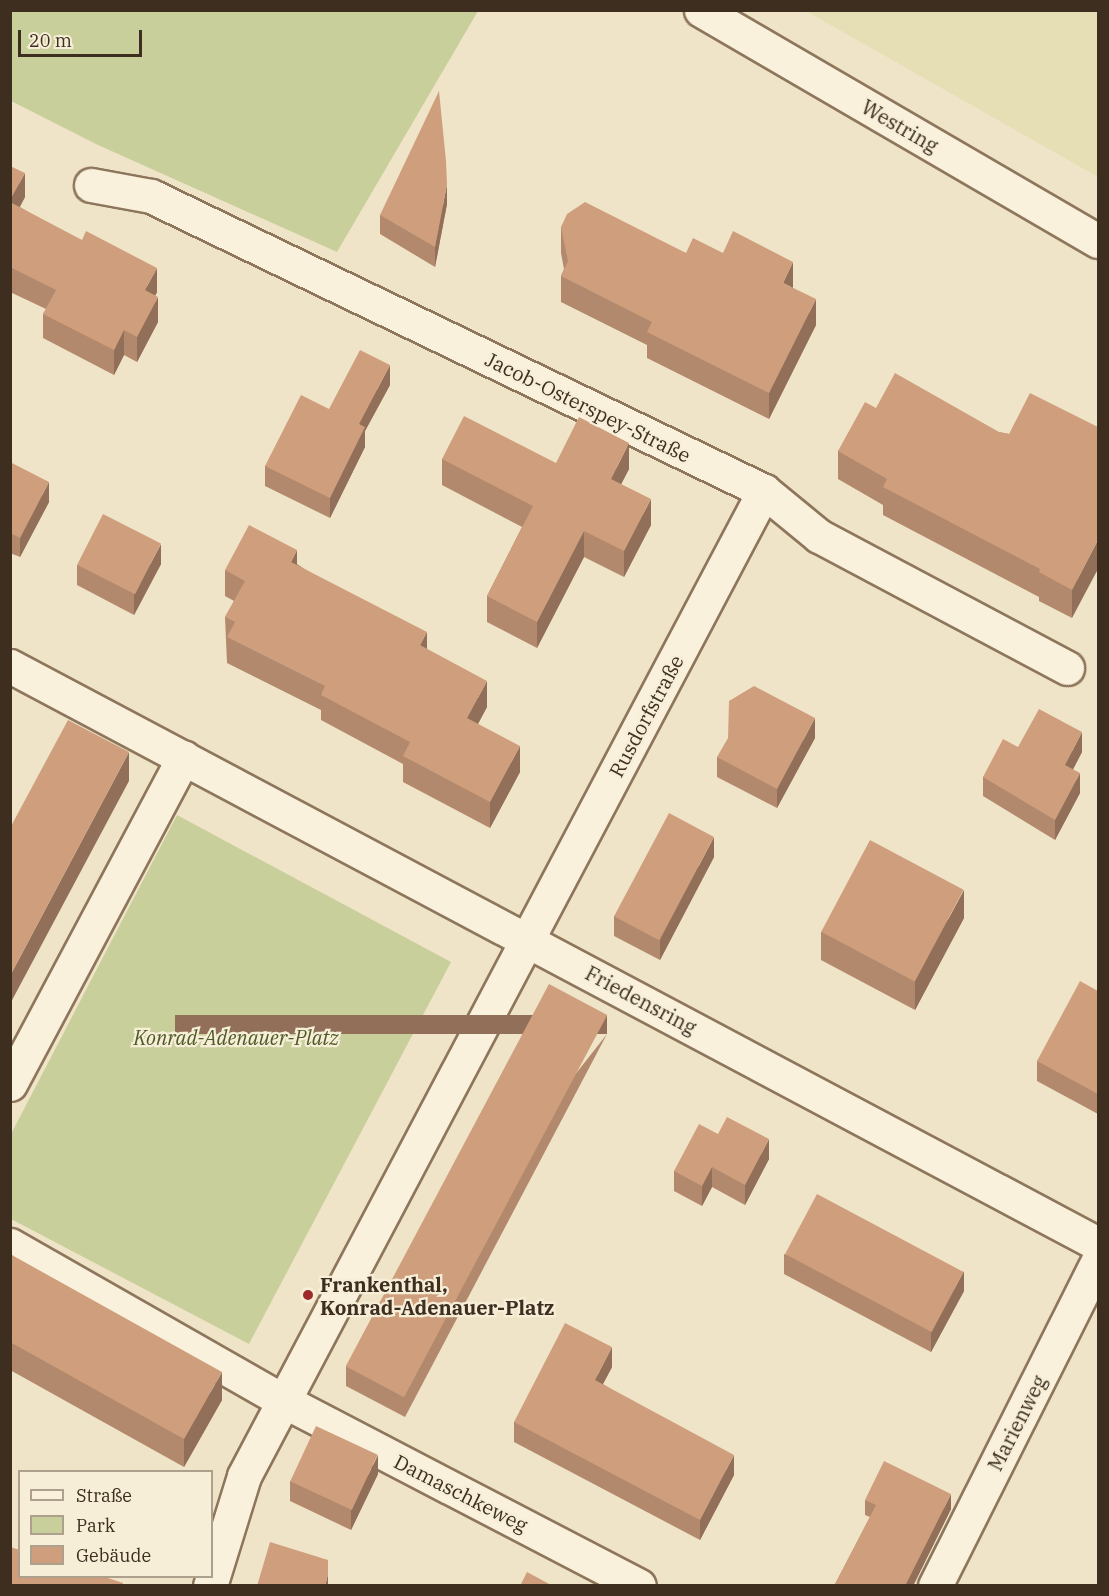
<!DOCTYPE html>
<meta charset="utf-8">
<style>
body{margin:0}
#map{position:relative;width:1109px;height:1596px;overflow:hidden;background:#f0e4c8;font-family:"IBM Plex Serif",serif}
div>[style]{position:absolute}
.farmland>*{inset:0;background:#e6deb5}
.green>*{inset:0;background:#c9cf9b}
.roads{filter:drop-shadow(2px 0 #8d765c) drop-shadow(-2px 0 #8d765c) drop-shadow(0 2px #8d765c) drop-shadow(0 -2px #8d765c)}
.minor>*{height:33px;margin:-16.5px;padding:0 16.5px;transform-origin:16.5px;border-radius:16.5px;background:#faf1dc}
.secondary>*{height:33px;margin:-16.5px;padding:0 16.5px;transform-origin:16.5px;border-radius:16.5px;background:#faf1dc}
.wall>*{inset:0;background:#b2896c}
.shaded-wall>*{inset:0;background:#916f58;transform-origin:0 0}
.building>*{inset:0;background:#cf9f7d;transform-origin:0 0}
.dots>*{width:16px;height:16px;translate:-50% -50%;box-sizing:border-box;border:3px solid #f7eed8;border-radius:50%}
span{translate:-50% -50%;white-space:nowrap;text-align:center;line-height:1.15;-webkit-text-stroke:4.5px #f7eed8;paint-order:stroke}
.street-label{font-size:20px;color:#3d2e20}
.park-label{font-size:20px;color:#4d5a26;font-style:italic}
.poi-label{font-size:20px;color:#3d2e20;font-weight:700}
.left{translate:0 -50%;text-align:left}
.frame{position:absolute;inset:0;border:12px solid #3d2e20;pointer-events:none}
.legend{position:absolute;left:18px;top:1470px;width:195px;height:108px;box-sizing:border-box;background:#f7eed8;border:2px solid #ada18e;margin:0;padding:8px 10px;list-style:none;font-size:18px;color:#3d2e20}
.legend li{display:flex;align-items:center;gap:12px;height:30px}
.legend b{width:30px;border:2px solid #ada18e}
.scale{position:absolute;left:18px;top:30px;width:124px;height:27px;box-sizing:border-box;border:3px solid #3d2e20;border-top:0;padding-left:8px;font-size:18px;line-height:21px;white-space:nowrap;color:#3d2e20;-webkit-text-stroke:4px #f7eed8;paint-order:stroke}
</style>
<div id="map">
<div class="farmland">
<div style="clip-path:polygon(806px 11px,1098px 11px,1098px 177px)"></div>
</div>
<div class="green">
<div style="clip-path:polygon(11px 10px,478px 10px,478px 11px,337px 252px,98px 145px,11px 101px)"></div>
<div style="clip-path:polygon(177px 815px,451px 962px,249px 1344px,11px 1219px,11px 1134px)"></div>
</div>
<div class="roads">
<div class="minor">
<div style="left:91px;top:185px;width:61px;rotate:10.4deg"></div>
<div style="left:151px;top:196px;width:680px;rotate:25.7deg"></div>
<div style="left:764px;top:491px;width:71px;rotate:39.3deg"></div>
<div style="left:819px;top:536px;width:281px;rotate:28deg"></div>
<div style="left:10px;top:666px;width:1232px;rotate:27.98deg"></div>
<div style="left:10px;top:1084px;width:370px;rotate:-62deg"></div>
<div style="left:10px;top:1245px;width:315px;rotate:29.7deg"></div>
<div style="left:284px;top:1401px;width:400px;rotate:27.5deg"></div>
<div style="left:210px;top:1586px;width:115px;rotate:-72.8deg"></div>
<div style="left:244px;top:1476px;width:1114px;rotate:-62.17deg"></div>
<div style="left:935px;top:1586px;width:364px;rotate:-63.4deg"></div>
</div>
<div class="secondary">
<div style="left:701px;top:10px;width:459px;rotate:30.2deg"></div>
</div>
</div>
<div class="wall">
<div style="clip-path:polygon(10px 166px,25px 197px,20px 207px,157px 292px,155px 296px,158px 322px,137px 362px,124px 355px,114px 375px,43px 338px,43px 314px,46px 309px,10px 292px)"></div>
<div style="clip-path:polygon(447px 204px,435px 267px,380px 234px,380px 215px)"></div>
<div style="clip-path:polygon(561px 227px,686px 253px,793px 288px,816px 325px,769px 419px,647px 358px,647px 345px,561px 302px,561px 276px,564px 269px,561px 253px)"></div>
<div style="clip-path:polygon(390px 385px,365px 431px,365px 447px,330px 518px,265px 486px,265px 466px,329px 409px)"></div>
<div style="clip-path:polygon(876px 408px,1009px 434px,1098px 427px,1072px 618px,1039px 601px,1039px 597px,883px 515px,883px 505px,838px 479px,838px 451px)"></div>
<div style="clip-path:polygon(442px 459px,556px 463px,629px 469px,621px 484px,651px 525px,624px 577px,584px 557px,537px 648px,487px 622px,487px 596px,522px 527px,442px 485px)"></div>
<div style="clip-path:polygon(10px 462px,49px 502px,20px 557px,10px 553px)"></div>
<div style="clip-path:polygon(161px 564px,134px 615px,77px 585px,77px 565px)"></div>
<div style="clip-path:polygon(297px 564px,427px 649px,487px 707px,478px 724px,520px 772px,490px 828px,403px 782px,403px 764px,321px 720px,321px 710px,227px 663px,225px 617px,234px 601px,225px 596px,225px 570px)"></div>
<div style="clip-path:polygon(815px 738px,777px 808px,717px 777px,717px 757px)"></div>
<div style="clip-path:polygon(1018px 747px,1082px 752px,1073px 769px,1080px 793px,1055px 840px,983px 796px,983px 777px)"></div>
<div style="clip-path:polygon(714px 857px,660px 960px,614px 936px,614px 916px)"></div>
<div style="clip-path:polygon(964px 918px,915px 1010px,821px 960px,821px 932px)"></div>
<div style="clip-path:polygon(1098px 991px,1098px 1114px,1037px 1081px,1037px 1061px)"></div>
<div style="clip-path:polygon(607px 1034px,405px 1417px,346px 1386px,346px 1366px)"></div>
<div style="clip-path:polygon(718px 1134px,769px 1159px,745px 1205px,712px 1187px,702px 1206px,674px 1191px,674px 1171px)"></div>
<div style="clip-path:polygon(10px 1254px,222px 1400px,184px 1467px,10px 1370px)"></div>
<div style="clip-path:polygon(784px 1254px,964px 1291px,931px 1352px,784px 1274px)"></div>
<div style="clip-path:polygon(612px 1367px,603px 1384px,734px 1475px,700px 1540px,514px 1442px,514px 1422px)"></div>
<div style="clip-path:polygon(378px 1474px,351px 1530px,290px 1501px,290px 1481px)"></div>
<div style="clip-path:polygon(865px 1500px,951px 1509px,913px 1586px,834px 1586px,870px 1517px,865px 1515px)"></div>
</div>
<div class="shaded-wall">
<div style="clip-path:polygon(25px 173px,25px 197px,10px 224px,10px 200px)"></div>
<div style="clip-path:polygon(447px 184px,447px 204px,435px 267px,435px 247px)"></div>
<div style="clip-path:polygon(793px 262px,793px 288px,783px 283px)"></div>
<div style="clip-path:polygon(157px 268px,157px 292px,145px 315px,145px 290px)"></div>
<div style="clip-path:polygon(158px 297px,158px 322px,137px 362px,137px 337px)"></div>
<div style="clip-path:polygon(816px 299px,816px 325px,769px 419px,769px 393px)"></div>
<div style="clip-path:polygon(124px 330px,124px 355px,114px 375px,114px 350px)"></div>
<div style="clip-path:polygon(390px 365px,390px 385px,365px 431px,365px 447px,330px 518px,330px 498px,359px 424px)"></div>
<div style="clip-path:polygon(629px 443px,629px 469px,611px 504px,611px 479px)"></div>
<div style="clip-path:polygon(49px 482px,49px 502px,20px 557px,20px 538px)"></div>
<div style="clip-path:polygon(651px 499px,651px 525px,624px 577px,624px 551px)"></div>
<div style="clip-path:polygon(584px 531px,584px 557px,537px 648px,537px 622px)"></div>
<div style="clip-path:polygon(1098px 540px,1098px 569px,1072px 618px,1072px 590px)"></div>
<div style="clip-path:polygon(161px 544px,161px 564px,134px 615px,134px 595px)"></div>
<div style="clip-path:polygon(297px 550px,297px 576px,291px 562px)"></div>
<div style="clip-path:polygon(427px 632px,427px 658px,420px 645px)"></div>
<div style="clip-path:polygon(487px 681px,487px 707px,467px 744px,467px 718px)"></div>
<div style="clip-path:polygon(815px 718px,815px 738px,777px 808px,777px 789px)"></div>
<div style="clip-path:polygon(1082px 732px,1082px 752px,1065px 785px,1065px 765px)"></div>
<div style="clip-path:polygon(520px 746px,520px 772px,490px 828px,490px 802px)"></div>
<div style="clip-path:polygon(129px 752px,129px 781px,10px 1004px,10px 976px)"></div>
<div style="clip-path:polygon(1080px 773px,1080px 793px,1055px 840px,1055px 820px)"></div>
<div style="clip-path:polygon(714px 837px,714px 857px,660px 960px,660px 940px)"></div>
<div style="clip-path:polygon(964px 890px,964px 918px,915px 1010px,915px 981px)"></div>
<div style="left:607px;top:1015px;width:19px;height:432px;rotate:90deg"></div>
<div style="clip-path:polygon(769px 1139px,769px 1159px,745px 1205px,745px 1185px)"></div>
<div style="clip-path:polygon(712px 1167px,712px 1187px,702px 1206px,702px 1186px)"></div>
<div style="clip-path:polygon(964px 1271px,964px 1291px,931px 1352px,931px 1332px)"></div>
<div style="clip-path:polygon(612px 1347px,612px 1367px,595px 1399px,595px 1380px)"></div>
<div style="clip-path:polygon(222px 1372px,222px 1400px,184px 1467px,184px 1439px)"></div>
<div style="clip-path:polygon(378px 1455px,378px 1474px,351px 1530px,351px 1510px)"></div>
<div style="clip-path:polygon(734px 1455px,734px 1475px,700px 1540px,700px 1520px)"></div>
<div style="clip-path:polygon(951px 1494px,951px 1509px,913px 1586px,905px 1586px)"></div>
<div style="clip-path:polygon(328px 1574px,328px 1586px,325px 1586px)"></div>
</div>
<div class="building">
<div style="clip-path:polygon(439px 91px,446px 161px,447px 184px,435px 247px,380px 215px)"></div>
<div style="clip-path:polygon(10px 166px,25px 173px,10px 200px)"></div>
<div style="clip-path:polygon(10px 202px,82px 240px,86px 231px,157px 268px,145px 290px,158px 297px,137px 337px,124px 330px,114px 350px,43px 314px,56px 290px,10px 267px)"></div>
<div style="clip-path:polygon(585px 202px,686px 253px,693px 238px,723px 253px,733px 231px,793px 262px,783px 283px,816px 299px,769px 393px,647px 332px,652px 322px,561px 276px,568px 261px,561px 227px,567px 214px)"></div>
<div style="clip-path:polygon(360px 350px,390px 365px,359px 424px,365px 427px,330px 498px,265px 466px,301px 395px,329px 409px)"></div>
<div style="clip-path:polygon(895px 373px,999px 432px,1009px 434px,1030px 393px,1098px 427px,1098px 540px,1072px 590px,1039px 572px,1040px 569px,883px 487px,887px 479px,838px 451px,865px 402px,876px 408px)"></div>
<div style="clip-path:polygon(464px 416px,556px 463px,579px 417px,629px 443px,611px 479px,651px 499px,624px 551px,584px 531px,537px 622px,487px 596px,533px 506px,442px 459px)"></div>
<div style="clip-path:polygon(10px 462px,49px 482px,20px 538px,10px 533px)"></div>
<div style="left:103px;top:514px;width:65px;height:57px;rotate:27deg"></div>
<div style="clip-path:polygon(249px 525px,297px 550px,291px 562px,427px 632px,420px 645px,487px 681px,467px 718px,520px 746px,490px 802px,403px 756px,410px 742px,321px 695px,325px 686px,227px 637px,235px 622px,225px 617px,245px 581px,225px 570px)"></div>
<div style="clip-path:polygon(754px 686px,815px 718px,777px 789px,717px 757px,728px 738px,729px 701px)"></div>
<div style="clip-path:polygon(1039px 709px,1082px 732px,1065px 765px,1080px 773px,1055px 820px,983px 777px,1003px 739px,1018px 747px)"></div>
<div style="clip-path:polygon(68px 720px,129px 752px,10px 976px,10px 828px)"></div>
<div style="left:669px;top:813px;width:51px;height:117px;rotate:28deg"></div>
<div style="left:870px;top:840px;width:106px;height:104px;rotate:28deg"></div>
<div style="clip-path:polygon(1080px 981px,1098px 991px,1098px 1094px,1037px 1061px)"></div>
<div style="left:549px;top:984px;width:66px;height:433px;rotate:28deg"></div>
<div style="clip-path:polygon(727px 1117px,769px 1139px,745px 1185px,712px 1167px,702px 1186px,674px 1171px,699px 1124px,718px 1134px)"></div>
<div style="left:817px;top:1194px;width:166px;height:68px;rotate:28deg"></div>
<div style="clip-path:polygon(10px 1254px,222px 1372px,184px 1439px,10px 1342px)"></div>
<div style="clip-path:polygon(565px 1323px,612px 1347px,595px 1380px,734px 1455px,700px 1520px,514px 1422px)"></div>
<div style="left:316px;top:1426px;width:68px;height:61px;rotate:25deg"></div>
<div style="clip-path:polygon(884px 1461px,951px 1494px,905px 1586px,834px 1586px,876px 1505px,865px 1500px)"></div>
<div style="clip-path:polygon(270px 1542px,328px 1560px,328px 1574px,325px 1586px,257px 1586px)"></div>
<div style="clip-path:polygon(10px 1547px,20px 1550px,20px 1576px,102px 1576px,123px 1583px,123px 1586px,10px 1586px)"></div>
<div style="clip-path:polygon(527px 1572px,553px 1586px,520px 1586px)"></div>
</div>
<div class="dots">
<div style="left:308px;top:1295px;background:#9e2a2b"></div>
</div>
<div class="street-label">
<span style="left:900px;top:126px;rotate:30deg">Westring</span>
<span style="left:588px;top:407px;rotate:26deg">Jacob-Osterspey-Straße</span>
<span style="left:646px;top:716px;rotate:-62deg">Rusdorfstraße</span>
<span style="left:641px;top:1000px;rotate:28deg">Friedensring</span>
<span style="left:1017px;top:1423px;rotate:-63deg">Marienweg</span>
<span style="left:461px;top:1493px;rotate:27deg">Damaschkeweg</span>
</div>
<div class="park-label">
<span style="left:236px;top:1037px">Konrad-Adenauer-Platz</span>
</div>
<div class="poi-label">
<span class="left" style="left:320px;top:1296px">Frankenthal,<br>Konrad-Adenauer-Platz</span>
</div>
<div class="frame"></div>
<ul class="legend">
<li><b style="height:8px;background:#faf1dc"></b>Straße</li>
<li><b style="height:16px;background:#c9cf9b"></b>Park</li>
<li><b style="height:16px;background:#cf9f7d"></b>Gebäude</li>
</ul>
<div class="scale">20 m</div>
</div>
